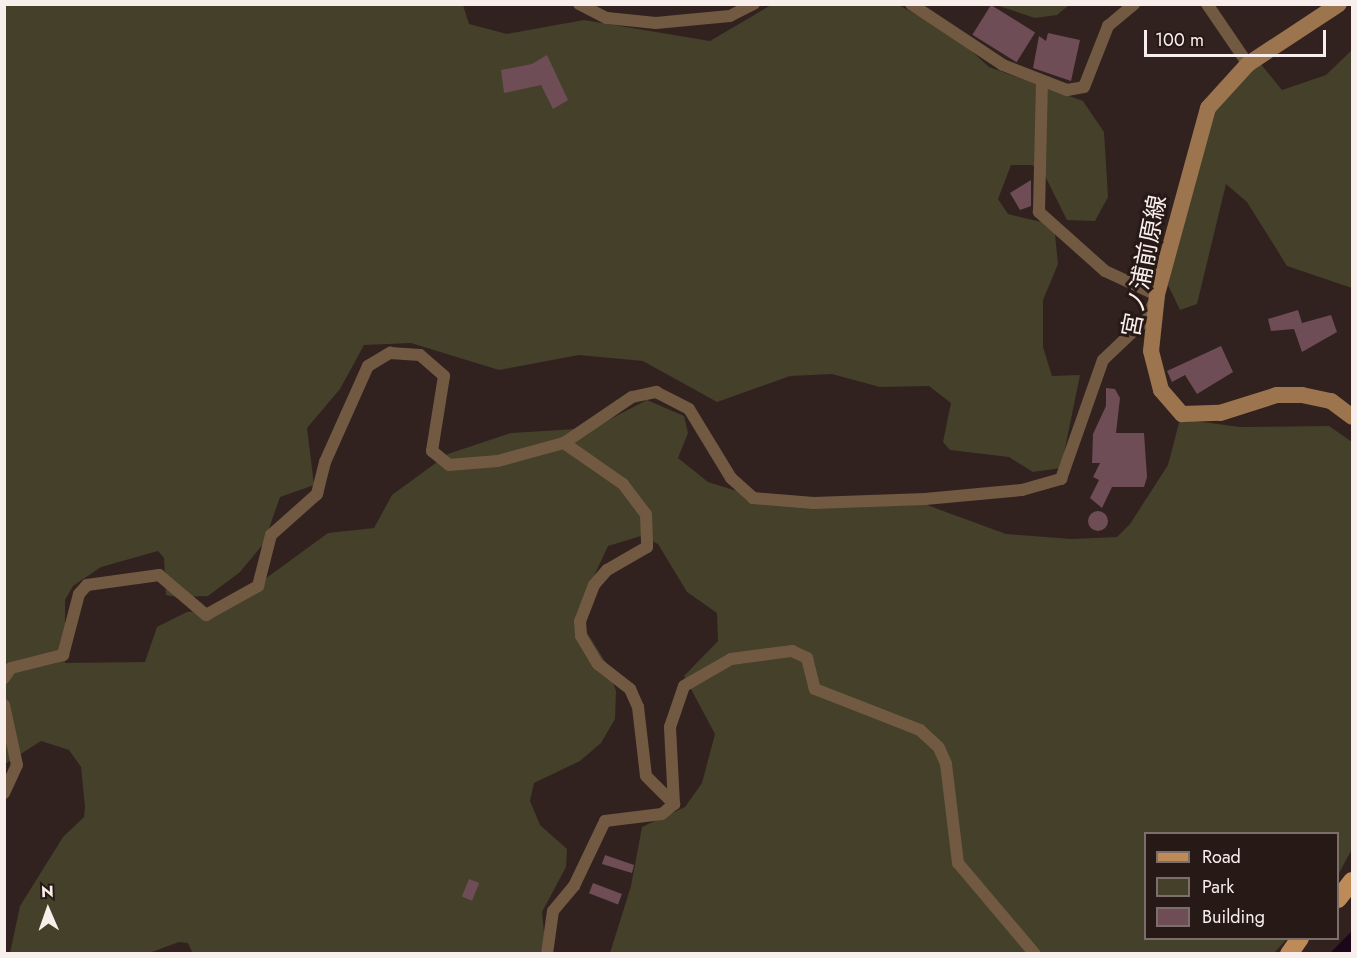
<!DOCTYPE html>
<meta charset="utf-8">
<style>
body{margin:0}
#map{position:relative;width:1357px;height:958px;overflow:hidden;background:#31221f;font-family:Jost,"Noto Sans JP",sans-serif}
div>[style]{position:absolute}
.green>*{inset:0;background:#44402a}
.water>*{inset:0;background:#1a0719}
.building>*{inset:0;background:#6f4d56;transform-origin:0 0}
.round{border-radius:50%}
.street>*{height:12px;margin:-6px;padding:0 6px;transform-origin:6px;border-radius:6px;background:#725941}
.secondary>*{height:16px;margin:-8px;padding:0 8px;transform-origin:8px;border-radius:8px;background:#9c754e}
.primary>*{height:18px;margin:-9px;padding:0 9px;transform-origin:9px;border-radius:9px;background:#bd8a58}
span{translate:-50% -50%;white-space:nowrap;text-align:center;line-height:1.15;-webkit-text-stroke:6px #271915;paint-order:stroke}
.street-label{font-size:24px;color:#f8eeeb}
.frame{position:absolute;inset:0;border:6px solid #f8eeeb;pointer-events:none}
.legend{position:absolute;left:1144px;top:832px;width:195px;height:108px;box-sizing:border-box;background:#271915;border:2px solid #7b6e6b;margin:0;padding:8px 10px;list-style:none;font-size:18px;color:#f8eeeb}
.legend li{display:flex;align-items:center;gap:12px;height:30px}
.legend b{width:30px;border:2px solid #7b6e6b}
.north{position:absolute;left:18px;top:880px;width:60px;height:60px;-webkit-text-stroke:4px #271915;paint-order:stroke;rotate:358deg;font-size:16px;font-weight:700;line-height:24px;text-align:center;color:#f8eeeb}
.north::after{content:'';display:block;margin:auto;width:21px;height:27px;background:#f8eeeb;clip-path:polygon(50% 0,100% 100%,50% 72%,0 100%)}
.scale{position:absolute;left:1144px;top:30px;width:182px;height:27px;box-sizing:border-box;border:3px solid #f8eeeb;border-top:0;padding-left:8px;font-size:18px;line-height:21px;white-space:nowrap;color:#f8eeeb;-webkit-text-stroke:4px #271915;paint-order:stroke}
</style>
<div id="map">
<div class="green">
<div style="clip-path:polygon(5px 5px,463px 5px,469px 24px,507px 34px,584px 20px,710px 41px,771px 5px,899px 5px,955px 36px,989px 67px,1083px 101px,1104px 132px,1108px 197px,1095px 221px,1067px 220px,1041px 168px,1031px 165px,1011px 165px,998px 199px,1008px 214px,1054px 225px,1058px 264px,1043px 300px,1043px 347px,1052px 376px,1080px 375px,1061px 468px,1033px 472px,1009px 457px,950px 450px,943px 442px,951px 403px,929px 386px,880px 387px,832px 374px,790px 376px,717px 402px,643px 361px,579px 355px,499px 370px,411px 343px,364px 345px,340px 389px,307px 428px,314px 485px,280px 497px,264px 543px,240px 572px,208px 596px,177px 597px,166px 595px,164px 558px,158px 551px,101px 567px,73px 586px,65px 600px,65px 663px,145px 662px,157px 627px,187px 612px,213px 610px,247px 592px,328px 533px,374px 528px,392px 495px,448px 454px,511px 433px,593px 428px,647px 400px,684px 416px,688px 433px,678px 458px,708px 482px,769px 501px,916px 501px,1006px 534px,1072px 539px,1117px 537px,1130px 524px,1168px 465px,1180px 419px,1240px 427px,1329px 426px,1352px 442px,1352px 849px,1338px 875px,1338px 834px,1146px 834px,1146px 938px,1287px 939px,1274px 953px,610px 953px,631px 886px,642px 827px,685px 807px,702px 783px,715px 734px,684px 676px,718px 641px,717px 613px,687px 592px,658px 544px,641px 536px,608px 546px,576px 615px,606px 663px,616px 691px,615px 719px,601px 743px,580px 761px,534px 783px,530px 801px,540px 825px,567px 849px,566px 867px,542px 912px,546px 953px,193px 954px,188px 943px,179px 942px,149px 953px,10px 953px,20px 906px,63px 837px,84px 817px,85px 807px,81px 767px,69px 750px,41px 741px,5px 764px)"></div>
<div style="clip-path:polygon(996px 5px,1069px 5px,1057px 15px,1035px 18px)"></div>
<div style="clip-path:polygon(1352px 50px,1352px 288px,1287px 266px,1247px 202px,1226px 184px,1197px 304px,1180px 310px,1168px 285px,1198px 134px,1255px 57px,1282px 90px,1326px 75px)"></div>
</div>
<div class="water">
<div style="clip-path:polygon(1352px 931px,1352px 953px,1330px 953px)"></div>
</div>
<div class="building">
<div style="left:991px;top:5px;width:52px;height:35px;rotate:32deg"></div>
<div style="clip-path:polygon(1048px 33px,1080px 40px,1071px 81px,1033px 68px,1039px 36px,1046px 41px)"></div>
<div style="clip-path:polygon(547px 55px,568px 100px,553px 109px,541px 85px,504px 93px,501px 70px,532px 64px)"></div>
<div style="clip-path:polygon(1031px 180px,1031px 206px,1020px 210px,1010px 193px)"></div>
<div style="clip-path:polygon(1298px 310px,1302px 323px,1331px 315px,1337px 332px,1302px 352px,1294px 329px,1271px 331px,1268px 319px)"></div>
<div style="clip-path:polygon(1221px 346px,1233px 372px,1197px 394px,1185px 375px,1172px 382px,1167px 371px)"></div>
<div style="clip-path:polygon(1106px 388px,1115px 389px,1120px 398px,1116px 433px,1144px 433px,1147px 477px,1144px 487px,1112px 487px,1102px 508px,1090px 498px,1099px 480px,1093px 477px,1100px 463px,1092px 463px,1093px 434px,1106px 406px)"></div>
<div class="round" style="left:1088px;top:511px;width:20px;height:20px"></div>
<div style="clip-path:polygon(605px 855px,634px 865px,632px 873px,602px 864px)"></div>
<div style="left:469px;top:879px;width:11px;height:19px;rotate:22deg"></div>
<div style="left:593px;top:883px;width:31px;height:11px;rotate:21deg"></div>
</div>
<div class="street">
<div style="left:579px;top:4px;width:31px;rotate:27deg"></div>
<div style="left:607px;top:18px;width:49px;rotate:5.8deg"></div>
<div style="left:656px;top:23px;width:74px;rotate:-5.4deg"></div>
<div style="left:730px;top:16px;width:27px;rotate:-27deg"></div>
<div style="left:911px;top:4px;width:110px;rotate:33.5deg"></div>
<div style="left:1003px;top:65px;width:69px;rotate:21.3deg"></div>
<div style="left:1067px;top:90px;width:17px;rotate:-10deg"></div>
<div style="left:1084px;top:87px;width:66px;rotate:-68.5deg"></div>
<div style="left:1108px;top:26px;width:34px;rotate:-40deg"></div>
<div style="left:1207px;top:4px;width:73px;rotate:55.7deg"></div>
<div style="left:564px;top:443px;width:72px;rotate:34.8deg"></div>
<div style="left:623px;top:484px;width:38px;rotate:53deg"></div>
<div style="left:646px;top:514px;width:33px;rotate:88deg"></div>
<div style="left:647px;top:547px;width:46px;rotate:150.1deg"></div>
<div style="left:607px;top:570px;width:20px;rotate:131deg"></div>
<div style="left:594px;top:585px;width:39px;rotate:111deg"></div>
<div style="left:580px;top:621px;width:15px;rotate:86deg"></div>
<div style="left:581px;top:636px;width:33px;rotate:59deg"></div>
<div style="left:598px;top:664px;width:41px;rotate:38deg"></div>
<div style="left:630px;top:689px;width:20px;rotate:66deg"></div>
<div style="left:638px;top:707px;width:69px;rotate:83.4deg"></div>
<div style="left:646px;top:776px;width:40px;rotate:45deg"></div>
<div style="left:4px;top:678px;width:12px;rotate:-55deg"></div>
<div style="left:11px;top:668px;width:54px;rotate:-14deg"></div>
<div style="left:63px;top:655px;width:63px;rotate:-75.3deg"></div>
<div style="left:79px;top:594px;width:12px;rotate:-48deg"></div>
<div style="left:87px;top:585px;width:73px;rotate:-7.9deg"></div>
<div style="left:159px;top:575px;width:62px;rotate:40.4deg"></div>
<div style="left:206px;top:615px;width:60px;rotate:-29.1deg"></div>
<div style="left:258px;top:586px;width:53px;rotate:-75.7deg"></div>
<div style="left:271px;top:535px;width:62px;rotate:-41.7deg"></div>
<div style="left:317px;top:494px;width:33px;rotate:-76deg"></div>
<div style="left:325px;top:462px;width:105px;rotate:-65.9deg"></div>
<div style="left:368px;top:366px;width:26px;rotate:-31deg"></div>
<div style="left:390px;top:353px;width:30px;rotate:4deg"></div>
<div style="left:420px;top:355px;width:32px;rotate:41deg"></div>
<div style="left:444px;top:376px;width:76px;rotate:99.1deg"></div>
<div style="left:432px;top:451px;width:22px;rotate:39deg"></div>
<div style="left:449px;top:465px;width:49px;rotate:-4.7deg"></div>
<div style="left:498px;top:461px;width:68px;rotate:-15.3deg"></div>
<div style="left:564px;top:443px;width:82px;rotate:-34.1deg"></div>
<div style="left:632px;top:397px;width:25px;rotate:-12deg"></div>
<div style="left:656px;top:392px;width:37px;rotate:27deg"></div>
<div style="left:689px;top:409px;width:81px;rotate:58.7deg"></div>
<div style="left:731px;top:478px;width:30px;rotate:42deg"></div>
<div style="left:753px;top:498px;width:61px;rotate:4.7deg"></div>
<div style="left:814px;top:503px;width:111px;rotate:-2.1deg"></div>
<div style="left:925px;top:499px;width:97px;rotate:-5.3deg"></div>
<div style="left:1022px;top:490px;width:41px;rotate:-15.8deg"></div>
<div style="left:1061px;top:479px;width:126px;rotate:-70.6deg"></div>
<div style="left:1103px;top:360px;width:59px;rotate:-43.6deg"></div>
<div style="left:1146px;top:319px;width:26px;rotate:-65deg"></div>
<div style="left:1157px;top:295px;width:57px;rotate:-155.2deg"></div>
<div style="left:1105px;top:271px;width:89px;rotate:-138.2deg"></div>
<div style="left:1039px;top:212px;width:131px;rotate:-88.7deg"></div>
<div style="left:4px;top:705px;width:61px;rotate:77.8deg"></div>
<div style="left:17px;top:765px;width:31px;rotate:115deg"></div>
<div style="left:547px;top:954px;width:43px;rotate:-82.1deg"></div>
<div style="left:553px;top:911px;width:33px;rotate:-50deg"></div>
<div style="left:574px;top:886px;width:72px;rotate:-64.5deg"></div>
<div style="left:605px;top:821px;width:57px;rotate:-7deg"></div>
<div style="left:662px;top:814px;width:16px;rotate:-40deg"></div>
<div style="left:674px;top:804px;width:77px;rotate:-93deg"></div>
<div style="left:670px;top:727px;width:43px;rotate:-71.1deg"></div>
<div style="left:684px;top:686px;width:54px;rotate:-29.9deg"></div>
<div style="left:731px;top:659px;width:62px;rotate:-7.5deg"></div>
<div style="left:792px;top:651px;width:17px;rotate:25deg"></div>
<div style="left:807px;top:658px;width:32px;rotate:76deg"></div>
<div style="left:815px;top:689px;width:113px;rotate:21.3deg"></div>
<div style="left:920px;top:730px;width:26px;rotate:43deg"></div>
<div style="left:939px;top:748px;width:17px;rotate:66deg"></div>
<div style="left:946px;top:764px;width:100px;rotate:83.1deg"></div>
<div style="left:958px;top:863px;width:119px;rotate:49.8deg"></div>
</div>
<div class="secondary">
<div style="left:1339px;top:4px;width:109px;rotate:146.6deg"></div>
<div style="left:1248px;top:64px;width:59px;rotate:132.3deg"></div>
<div style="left:1208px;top:108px;width:194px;rotate:105.3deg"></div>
<div style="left:1157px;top:295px;width:56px;rotate:96.1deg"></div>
<div style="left:1151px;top:351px;width:40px;rotate:75.6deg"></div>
<div style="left:1161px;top:390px;width:32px;rotate:49deg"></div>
<div style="left:1182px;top:414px;width:38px;rotate:-2deg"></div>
<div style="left:1220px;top:413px;width:60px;rotate:-17.5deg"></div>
<div style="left:1277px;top:395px;width:25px"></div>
<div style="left:1302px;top:395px;width:30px;rotate:12deg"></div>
<div style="left:1331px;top:401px;width:26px;rotate:37deg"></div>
</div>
<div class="primary">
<div style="left:1338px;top:899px;width:23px;rotate:-52deg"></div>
<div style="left:1289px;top:954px;width:19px;rotate:-55deg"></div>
</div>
<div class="street-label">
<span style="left:1144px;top:266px;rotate:-79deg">宮ノ浦前原線</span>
</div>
<div class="frame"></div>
<ul class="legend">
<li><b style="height:8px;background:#bd8a58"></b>Road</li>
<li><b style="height:16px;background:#44402a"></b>Park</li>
<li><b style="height:16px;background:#6f4d56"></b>Building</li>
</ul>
<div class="north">N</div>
<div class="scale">100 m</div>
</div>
